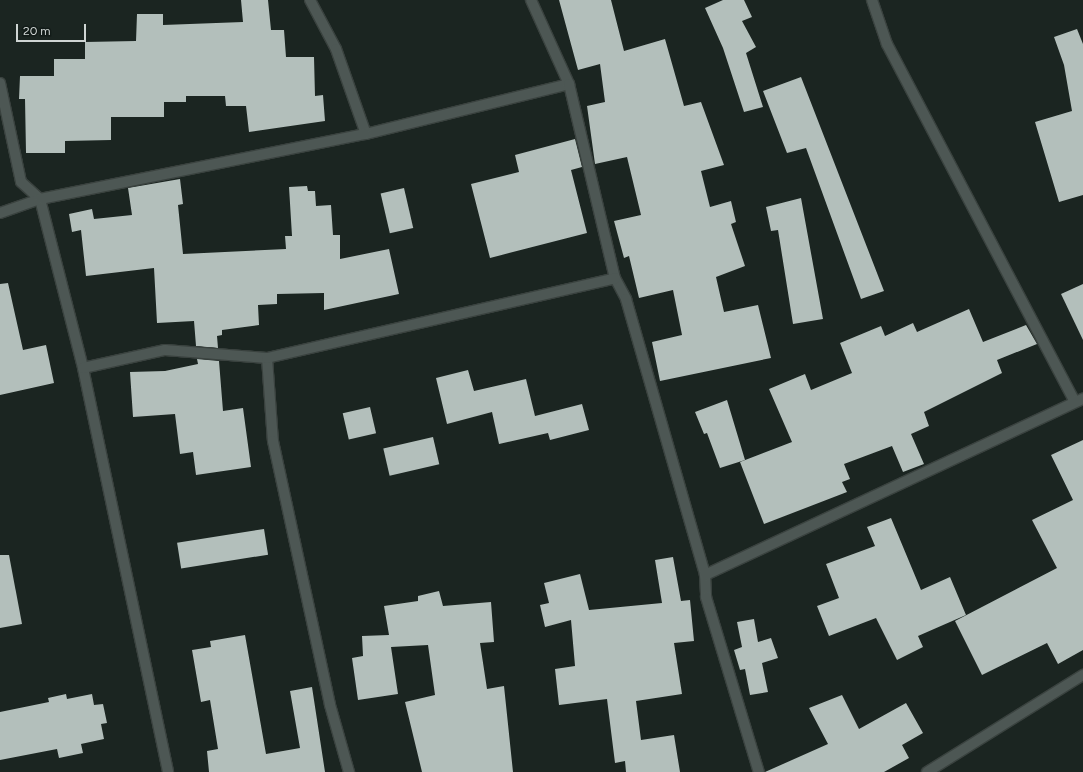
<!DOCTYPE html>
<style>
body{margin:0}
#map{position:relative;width:1083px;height:772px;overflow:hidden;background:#1b2521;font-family:Figtree,sans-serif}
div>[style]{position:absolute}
.building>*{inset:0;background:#b3bfbb;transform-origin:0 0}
.roads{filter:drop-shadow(1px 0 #3a423f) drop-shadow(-1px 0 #3a423f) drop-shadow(0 1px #3a423f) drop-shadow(0 -1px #3a423f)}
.minor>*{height:10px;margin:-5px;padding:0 5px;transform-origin:5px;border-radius:5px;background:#4d5754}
span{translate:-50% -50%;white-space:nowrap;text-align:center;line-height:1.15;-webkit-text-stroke:4px #121b18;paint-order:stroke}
.scale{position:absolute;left:16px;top:24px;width:70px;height:18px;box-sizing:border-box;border:2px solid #cfd5d3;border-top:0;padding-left:5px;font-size:12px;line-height:14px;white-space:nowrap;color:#cfd5d3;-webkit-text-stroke:3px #121b18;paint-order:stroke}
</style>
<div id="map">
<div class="building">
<div style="clip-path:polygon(241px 0,268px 0,271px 30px,284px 30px,286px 57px,314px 57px,315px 96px,323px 95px,325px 121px,249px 132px,246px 106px,226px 106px,225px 96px,186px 96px,186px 102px,164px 102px,164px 117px,111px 117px,111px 140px,65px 141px,65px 153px,26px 153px,25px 99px,19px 99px,20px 76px,54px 76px,54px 59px,85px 59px,85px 42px,136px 41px,137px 14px,163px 14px,163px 25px,243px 22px)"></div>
<div style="clip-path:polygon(559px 0,611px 0,624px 51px,665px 39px,684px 106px,701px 102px,724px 165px,701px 171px,710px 207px,731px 201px,736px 222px,731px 224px,745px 266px,716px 277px,724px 312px,758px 305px,771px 358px,660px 381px,652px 342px,682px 335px,673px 290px,639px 298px,629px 256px,624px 258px,614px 221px,641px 215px,627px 157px,595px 164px,587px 106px,605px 102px,600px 64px,578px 70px)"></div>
<div style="clip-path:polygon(723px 0,744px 0,752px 17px,742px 21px,756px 47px,746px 53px,763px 107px,744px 112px,723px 48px,705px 8px)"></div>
<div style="clip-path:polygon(1077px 29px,1083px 44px,1083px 195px,1059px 202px,1035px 122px,1072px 111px,1064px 65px,1054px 37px)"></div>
<div style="clip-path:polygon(801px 77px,884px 291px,861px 299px,806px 148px,787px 153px,763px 91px)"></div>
<div style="clip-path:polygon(575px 139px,582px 167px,571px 170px,587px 233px,490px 258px,471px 184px,519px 172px,515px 155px)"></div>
<div style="clip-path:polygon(180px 179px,183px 204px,178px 205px,183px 254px,286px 249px,285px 236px,292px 236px,289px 187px,307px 186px,308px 191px,315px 191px,316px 206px,331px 205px,333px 235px,340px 235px,340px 259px,389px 249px,399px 294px,324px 310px,324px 293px,277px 294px,277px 304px,258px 305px,259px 325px,222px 330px,222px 335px,217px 336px,218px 348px,196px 346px,194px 321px,157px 323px,154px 268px,86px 276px,81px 230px,72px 232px,69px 214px,92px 209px,94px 219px,132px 215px,128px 188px)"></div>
<div style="left:404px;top:188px;width:41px;height:24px;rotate:77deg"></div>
<div style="clip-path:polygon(801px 198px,823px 319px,793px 324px,778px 230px,771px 231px,766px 207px)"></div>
<div style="clip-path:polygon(8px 283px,23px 350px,46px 345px,54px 383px,0 395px,0 284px)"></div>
<div style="clip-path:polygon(1083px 284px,1083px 340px,1061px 294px)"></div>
<div style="clip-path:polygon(969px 309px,983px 342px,1026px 325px,1037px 344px,997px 360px,1002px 373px,924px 412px,929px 426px,911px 434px,924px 464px,903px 472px,892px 446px,844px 464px,850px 479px,842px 482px,847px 492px,764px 524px,740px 462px,792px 442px,769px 389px,805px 374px,811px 390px,852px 373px,840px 343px,881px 326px,885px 336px,913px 323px,917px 332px)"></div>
<div style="clip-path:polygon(197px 359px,219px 361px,223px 411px,243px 408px,251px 467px,196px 475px,193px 452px,180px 454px,175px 414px,133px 417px,130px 372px,165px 371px,198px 364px)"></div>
<div style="clip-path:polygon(468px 370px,474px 391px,526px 379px,535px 416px,582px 404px,589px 430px,550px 440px,548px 433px,499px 444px,492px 412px,447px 424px,436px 378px)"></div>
<div style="clip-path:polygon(727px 400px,745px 460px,720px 468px,707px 433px,704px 434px,695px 412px)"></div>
<div style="left:370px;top:407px;width:27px;height:28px;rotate:77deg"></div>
<div style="left:433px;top:437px;width:28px;height:51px;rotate:77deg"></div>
<div style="clip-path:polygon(1083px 440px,1083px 650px,1058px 664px,1047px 643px,982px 675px,955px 621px,1057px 568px,1032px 520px,1073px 500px,1051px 455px)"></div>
<div style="clip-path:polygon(891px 518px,921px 590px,950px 577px,966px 615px,918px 636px,923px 647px,897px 660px,876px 618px,829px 636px,817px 606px,839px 598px,826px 564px,875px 546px,867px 527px)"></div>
<div style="left:264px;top:529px;width:26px;height:88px;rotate:81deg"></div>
<div style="clip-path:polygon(0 555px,9px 555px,22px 624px,0 628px)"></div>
<div style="clip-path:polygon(673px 557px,681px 601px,690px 600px,694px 641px,674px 643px,682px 694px,636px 701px,641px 740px,674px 735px,680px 772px,626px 772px,625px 761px,615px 763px,607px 699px,559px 705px,555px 669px,575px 666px,571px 620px,545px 627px,540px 605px,549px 603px,544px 583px,580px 574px,589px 610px,662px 603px,655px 560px)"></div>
<div style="clip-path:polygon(439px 591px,443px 606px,491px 602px,494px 642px,480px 643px,487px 689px,504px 686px,513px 772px,422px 772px,405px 702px,435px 695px,428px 645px,391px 647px,398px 694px,358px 700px,352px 658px,363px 656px,362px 636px,389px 635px,384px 606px,418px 601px,418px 596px)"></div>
<div style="clip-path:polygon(754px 619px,758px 642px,771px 638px,778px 658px,762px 663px,768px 692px,750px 695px,745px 669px,740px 670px,734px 650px,742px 647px,737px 622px)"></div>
<div style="clip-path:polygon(245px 635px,266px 754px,300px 748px,290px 691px,312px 687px,325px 772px,209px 772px,207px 751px,218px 749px,210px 700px,201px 702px,192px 650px,211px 647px,210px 641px)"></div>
<div style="clip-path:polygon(66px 694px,67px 699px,92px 694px,94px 705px,103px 704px,107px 723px,101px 724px,104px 739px,81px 744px,83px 753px,59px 758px,57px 749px,0 760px,0 712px,49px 702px,48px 698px)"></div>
<div style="clip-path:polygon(842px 695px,859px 729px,906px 703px,923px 733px,902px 745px,909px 758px,884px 772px,765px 772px,828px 744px,809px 708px)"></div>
</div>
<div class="roads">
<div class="minor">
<div style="left:310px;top:0;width:55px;rotate:62deg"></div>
<div style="left:336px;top:49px;width:90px;rotate:70.6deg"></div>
<div style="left:366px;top:134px;width:209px;rotate:-13.8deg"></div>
<div style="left:531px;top:0;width:92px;rotate:65.7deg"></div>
<div style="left:569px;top:84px;width:199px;rotate:76.7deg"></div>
<div style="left:615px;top:278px;width:24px;rotate:62deg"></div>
<div style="left:626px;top:299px;width:287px;rotate:74deg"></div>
<div style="left:705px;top:575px;width:22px;rotate:87deg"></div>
<div style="left:706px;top:597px;width:183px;rotate:73.2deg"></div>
<div style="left:872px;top:0;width:46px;rotate:71.2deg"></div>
<div style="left:887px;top:44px;width:404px;rotate:62.3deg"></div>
<div style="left:0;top:83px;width:101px;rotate:78deg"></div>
<div style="left:21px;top:182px;width:25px;rotate:42deg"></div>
<div style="left:40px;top:199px;width:174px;rotate:75.7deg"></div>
<div style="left:83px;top:368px;width:413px;rotate:78.1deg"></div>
<div style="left:0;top:213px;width:42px;rotate:-19.3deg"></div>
<div style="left:40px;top:199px;width:332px;rotate:-11.3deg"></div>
<div style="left:267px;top:358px;width:83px;rotate:85.9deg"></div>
<div style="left:273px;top:441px;width:270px;rotate:77.8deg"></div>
<div style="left:330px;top:705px;width:70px;rotate:74.2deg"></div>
<div style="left:83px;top:368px;width:84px;rotate:-12.4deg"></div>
<div style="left:165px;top:350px;width:102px;rotate:4.5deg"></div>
<div style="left:267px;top:358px;width:357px;rotate:-12.9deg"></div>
<div style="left:705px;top:575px;width:417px;rotate:-25deg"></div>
<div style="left:927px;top:772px;width:184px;rotate:-31.9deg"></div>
</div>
</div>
<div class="scale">20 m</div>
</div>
